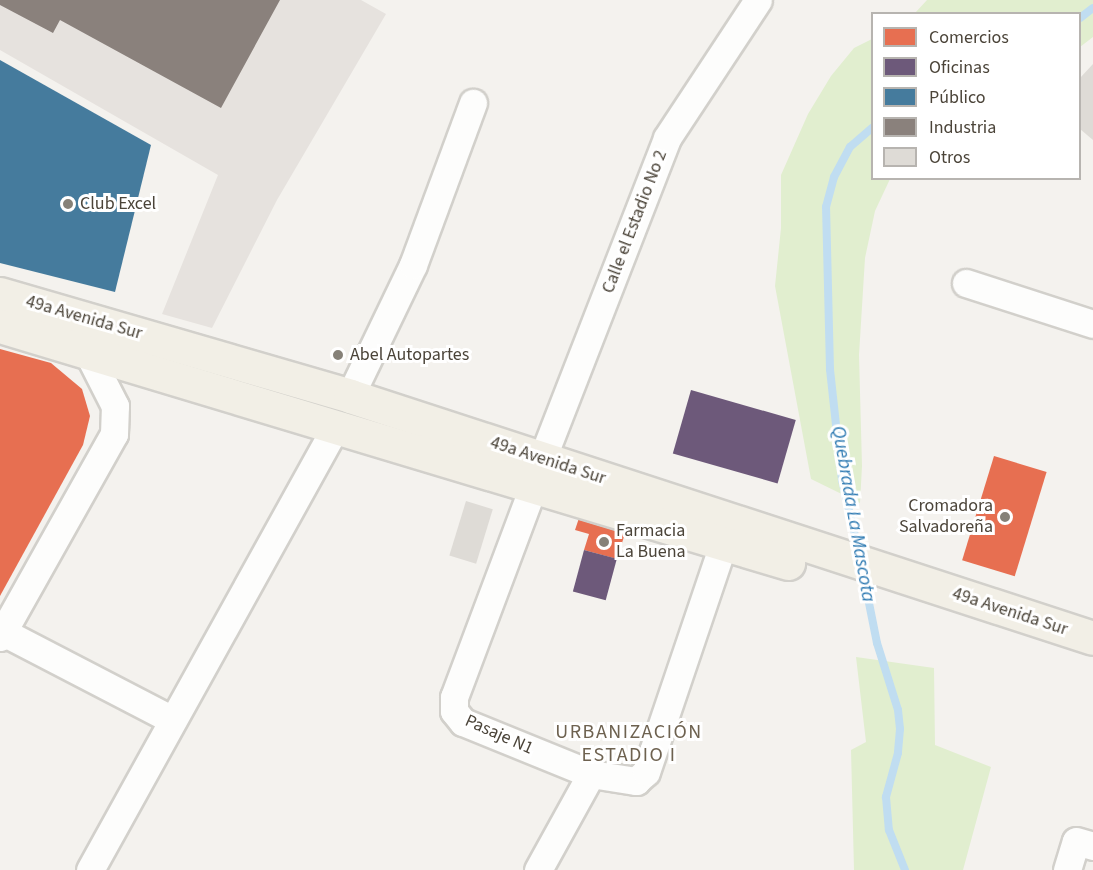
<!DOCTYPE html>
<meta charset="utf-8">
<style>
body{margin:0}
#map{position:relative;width:1093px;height:870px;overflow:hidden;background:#f4f2ee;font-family:"Source Sans 3",sans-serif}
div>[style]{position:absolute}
.industrial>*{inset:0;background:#e6e2de}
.green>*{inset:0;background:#e1eecf}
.shops>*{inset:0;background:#e76f51;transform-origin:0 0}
.offices>*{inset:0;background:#6d597a;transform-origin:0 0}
.public>*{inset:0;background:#457b9d}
.industry>*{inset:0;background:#8a817c}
.stream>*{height:8px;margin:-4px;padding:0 4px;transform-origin:4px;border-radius:4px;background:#c0ddf1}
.building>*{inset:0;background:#dedbd6;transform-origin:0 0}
.roads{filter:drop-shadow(2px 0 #d2d0cb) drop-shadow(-2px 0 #d2d0cb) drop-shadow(0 2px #d2d0cb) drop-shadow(0 -2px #d2d0cb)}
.minor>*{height:27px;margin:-13.5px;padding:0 13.5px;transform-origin:13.5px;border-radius:13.5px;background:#fdfdfc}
.primary>*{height:33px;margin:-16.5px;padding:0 16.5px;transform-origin:16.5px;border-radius:16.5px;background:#f2efe6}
.dots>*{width:16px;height:16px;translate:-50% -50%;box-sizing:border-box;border:3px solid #fff;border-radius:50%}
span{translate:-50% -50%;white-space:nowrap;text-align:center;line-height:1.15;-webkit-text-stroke:6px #fff;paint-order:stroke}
.poi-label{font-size:18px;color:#4b4439}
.left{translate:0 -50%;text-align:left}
.right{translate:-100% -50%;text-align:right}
.street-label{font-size:18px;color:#4b4439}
.water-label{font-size:20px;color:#2e7ab2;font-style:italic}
.neighbourhood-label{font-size:20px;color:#6e6250;letter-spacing:1.5px}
.legend{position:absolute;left:871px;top:12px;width:210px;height:168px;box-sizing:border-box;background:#fff;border:2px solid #b7b4b0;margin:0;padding:8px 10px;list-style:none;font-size:18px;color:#4b4439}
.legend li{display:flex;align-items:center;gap:12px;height:30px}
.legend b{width:30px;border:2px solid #b7b4b0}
</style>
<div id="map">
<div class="industrial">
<div style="clip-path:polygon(0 0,361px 0,386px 14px,277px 200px,212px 328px,162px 314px,218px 175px,0 50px)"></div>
</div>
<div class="green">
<div style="clip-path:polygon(927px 0,1093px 0,1093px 37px,1080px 47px,1080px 14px,915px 13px)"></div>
<div style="clip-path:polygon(872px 39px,872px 178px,890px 179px,875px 211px,865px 258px,859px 355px,862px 466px,860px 503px,811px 479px,775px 286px,781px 228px,781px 175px,808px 114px,831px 76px,854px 48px)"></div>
<div style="clip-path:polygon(856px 657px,934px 668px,935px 745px,991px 767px,963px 870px,854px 870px,851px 750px,866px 742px)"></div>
</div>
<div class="shops">
<div style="clip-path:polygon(0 349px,51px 363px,82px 389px,90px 416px,83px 445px,0 596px)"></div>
<div style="left:994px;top:456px;width:55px;height:109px;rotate:17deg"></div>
<div style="clip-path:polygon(581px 512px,627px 527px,617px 559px,584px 550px,589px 534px,575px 530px)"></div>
</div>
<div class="offices">
<div style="left:691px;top:390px;width:109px;height:66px;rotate:16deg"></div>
<div style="left:584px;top:550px;width:34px;height:43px;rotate:15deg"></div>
</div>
<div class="public">
<div style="clip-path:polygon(0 60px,151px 145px,115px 292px,0 263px)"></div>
</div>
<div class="industry">
<div style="clip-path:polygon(0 0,280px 0,221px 108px,60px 20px,53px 33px,0 5px)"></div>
</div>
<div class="stream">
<div style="left:1080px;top:18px;width:16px;rotate:-38deg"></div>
<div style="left:859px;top:553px;width:75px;rotate:-103.1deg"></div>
<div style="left:842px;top:480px;width:112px;rotate:-96.2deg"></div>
<div style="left:830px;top:369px;width:162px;rotate:-91.4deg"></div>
<div style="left:826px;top:207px;width:31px;rotate:-75deg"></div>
<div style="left:834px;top:177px;width:34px;rotate:-62deg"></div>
<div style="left:850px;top:147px;width:29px;rotate:-41deg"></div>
<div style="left:863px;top:573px;width:71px;rotate:78.7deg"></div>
<div style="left:877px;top:643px;width:70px;rotate:72.6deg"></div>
<div style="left:898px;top:710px;width:19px;rotate:84deg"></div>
<div style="left:900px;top:729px;width:24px;rotate:95deg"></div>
<div style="left:898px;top:753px;width:46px;rotate:105.3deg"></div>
<div style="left:886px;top:797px;width:33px;rotate:85deg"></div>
<div style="left:889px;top:830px;width:43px;rotate:68.2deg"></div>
</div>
<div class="building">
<div style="clip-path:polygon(1093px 64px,1093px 140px,1080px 129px,1080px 78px)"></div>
<div style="left:466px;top:501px;width:28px;height:57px;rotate:17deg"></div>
</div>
<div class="roads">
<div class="minor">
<div style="left:966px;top:283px;width:133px;rotate:17.9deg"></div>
<div style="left:350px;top:396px;width:145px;rotate:-64.3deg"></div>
<div style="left:413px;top:265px;width:173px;rotate:-69.7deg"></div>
<div style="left:542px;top:459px;width:344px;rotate:-68.7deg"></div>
<div style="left:667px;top:138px;width:165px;rotate:-56.6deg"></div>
<div style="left:533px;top:487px;width:224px;rotate:110.6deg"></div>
<div style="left:454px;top:697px;width:14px;rotate:90deg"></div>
<div style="left:454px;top:711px;width:14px;rotate:51deg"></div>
<div style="left:463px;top:722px;width:138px;rotate:22.1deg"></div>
<div style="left:591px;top:774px;width:46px;rotate:8.8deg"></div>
<div style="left:636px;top:781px;width:13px;rotate:-42deg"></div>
<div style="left:646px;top:772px;width:241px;rotate:-71.3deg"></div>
<div style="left:3px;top:632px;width:191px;rotate:27.4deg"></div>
<div style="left:0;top:637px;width:233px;rotate:-60.7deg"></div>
<div style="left:114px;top:434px;width:28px;rotate:-88deg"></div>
<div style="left:115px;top:406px;width:59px;rotate:-117deg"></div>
<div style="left:90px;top:870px;width:505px;rotate:-61deg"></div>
<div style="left:538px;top:870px;width:110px;rotate:-61.1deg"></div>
<div style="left:1067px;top:870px;width:30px;rotate:-73deg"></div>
<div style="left:1076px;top:841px;width:18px;rotate:16deg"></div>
</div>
<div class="primary">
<div style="left:0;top:294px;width:365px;rotate:16.2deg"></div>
<div style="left:350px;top:396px;width:781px;rotate:18.04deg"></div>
<div style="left:0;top:326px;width:823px;rotate:16.74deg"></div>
</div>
</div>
<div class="dots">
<div style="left:68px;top:204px;background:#868178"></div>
<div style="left:338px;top:355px;background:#868178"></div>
<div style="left:1005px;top:517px;background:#868178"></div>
<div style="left:604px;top:542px;background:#868178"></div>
</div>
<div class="poi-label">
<span class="left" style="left:80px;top:204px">Club Excel</span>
<span class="left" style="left:350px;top:355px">Abel Autopartes</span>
<span class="right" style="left:993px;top:517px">Cromadora<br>Salvadoreña</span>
<span class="left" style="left:616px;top:542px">Farmacia<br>La Buena</span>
</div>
<div class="street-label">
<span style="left:635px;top:222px;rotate:-69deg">Calle el Estadio No 2</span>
<span style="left:84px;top:318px;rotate:16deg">49a Avenida Sur</span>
<span style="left:548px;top:461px;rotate:18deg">49a Avenida Sur</span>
<span style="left:1010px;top:612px;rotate:18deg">49a Avenida Sur</span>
<span style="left:499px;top:735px;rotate:24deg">Pasaje N1</span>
</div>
<div class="water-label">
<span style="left:853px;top:514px;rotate:80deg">Quebrada La Mascota</span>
</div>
<div class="neighbourhood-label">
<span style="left:629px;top:744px">URBANIZACIÓN<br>ESTADIO I</span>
</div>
<ul class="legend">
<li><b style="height:16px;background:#e76f51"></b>Comercios</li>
<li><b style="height:16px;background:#6d597a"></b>Oficinas</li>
<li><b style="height:16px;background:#457b9d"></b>Público</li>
<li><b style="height:16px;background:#8a817c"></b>Industria</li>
<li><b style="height:16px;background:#dedbd6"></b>Otros</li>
</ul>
</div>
